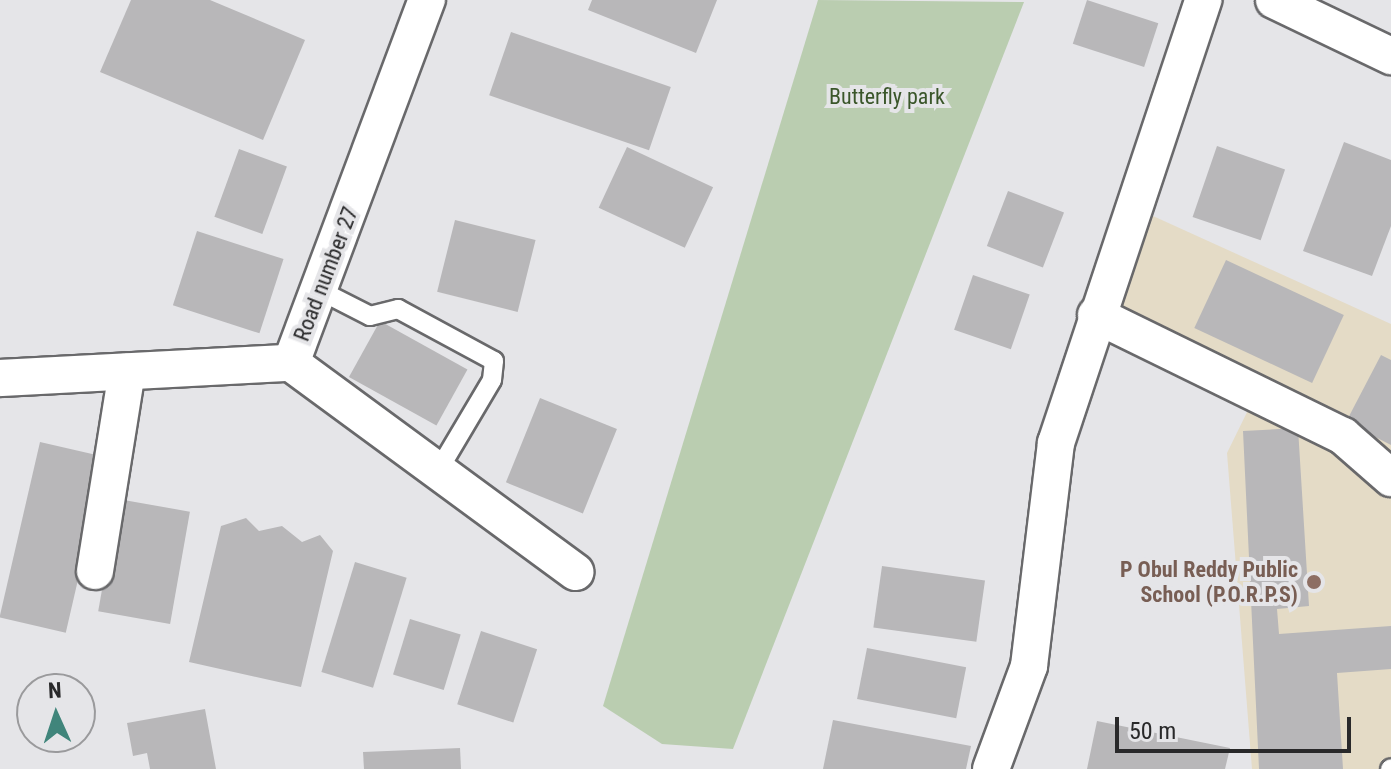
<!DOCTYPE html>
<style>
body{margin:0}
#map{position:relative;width:1391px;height:769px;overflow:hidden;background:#e5e5e8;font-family:"Roboto Condensed",sans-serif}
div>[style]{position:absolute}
.education>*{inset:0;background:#e4dbc6}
.green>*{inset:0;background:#bacdb0}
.building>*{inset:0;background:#b8b7b9;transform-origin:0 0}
.roads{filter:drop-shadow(2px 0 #69696b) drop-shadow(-2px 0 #69696b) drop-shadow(0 2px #69696b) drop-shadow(0 -2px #69696b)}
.service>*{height:18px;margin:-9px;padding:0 9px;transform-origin:9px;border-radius:9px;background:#fff}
.minor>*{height:36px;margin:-18px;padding:0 18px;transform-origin:18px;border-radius:18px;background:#fff}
.dots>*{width:22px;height:22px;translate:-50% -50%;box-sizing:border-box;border:4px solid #e5e5e8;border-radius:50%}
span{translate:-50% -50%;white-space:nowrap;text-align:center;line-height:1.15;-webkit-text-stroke:8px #e5e5e8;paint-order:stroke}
.park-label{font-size:22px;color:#3a562a}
.street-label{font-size:22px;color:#29292a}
.education-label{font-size:22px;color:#785e54;font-weight:700}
.right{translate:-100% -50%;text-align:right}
.north{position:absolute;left:16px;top:673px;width:80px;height:80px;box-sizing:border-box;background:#e5e5e8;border:2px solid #9a9a9c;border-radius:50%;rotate:357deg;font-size:22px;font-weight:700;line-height:32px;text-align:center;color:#29292a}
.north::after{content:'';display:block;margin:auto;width:28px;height:36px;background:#40857b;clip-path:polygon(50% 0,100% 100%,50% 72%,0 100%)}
.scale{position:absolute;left:1115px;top:717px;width:236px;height:36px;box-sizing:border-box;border:4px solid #29292a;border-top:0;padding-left:10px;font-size:24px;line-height:28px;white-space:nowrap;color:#29292a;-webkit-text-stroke:6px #e5e5e8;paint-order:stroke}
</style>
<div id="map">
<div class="education">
<div style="clip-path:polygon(1153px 216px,1391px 324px,1391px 769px,1252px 769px,1227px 453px,1252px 402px,1110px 311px)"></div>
</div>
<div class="green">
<div style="clip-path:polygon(818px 0,1024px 2px,733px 749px,662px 744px,603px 706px)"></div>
</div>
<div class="building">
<div style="clip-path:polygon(131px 0,210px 0,305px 40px,263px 140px,100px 72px)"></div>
<div style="clip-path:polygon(592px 0,717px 0,696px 53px,588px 10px)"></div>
<div style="left:1087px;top:0;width:75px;height:46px;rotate:18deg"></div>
<div style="left:511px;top:32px;width:169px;height:67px;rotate:19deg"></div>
<div style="clip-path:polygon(1344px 142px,1391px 160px,1391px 226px,1372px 276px,1303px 251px)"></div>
<div style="left:1217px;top:146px;width:72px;height:75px;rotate:19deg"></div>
<div style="left:627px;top:147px;width:95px;height:67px;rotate:25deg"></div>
<div style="left:239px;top:149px;width:51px;height:72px;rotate:20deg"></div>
<div style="left:1008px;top:191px;width:60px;height:59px;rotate:21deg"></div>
<div style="left:455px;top:220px;width:83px;height:74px;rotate:14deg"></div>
<div style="left:197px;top:231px;width:91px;height:78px;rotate:18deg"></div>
<div style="left:1226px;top:260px;width:130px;height:75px;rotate:25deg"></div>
<div style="left:973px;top:275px;width:60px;height:58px;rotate:19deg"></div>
<div style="left:380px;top:321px;width:100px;height:64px;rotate:29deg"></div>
<div style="clip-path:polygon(1381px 355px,1391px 360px,1391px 445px,1346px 422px)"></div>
<div style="left:540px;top:398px;width:83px;height:91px;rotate:22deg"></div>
<div style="clip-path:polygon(1298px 428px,1309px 606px,1277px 609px,1279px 634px,1391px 626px,1391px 669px,1337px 673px,1343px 769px,1259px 769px,1243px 431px)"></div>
<div style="left:40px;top:442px;width:68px;height:180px;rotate:13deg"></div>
<div style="left:118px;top:499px;width:73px;height:114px;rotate:10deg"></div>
<div style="clip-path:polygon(246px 518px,259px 531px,282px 526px,302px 542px,320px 535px,333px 551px,301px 687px,189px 662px,221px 526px)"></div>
<div style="left:355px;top:562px;width:54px;height:115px;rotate:17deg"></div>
<div style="left:882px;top:566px;width:104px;height:62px;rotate:8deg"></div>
<div style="left:410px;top:619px;width:53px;height:58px;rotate:17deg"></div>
<div style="left:481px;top:631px;width:59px;height:77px;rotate:18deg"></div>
<div style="left:867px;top:648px;width:101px;height:52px;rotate:11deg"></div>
<div style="clip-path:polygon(205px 709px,216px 769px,150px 769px,147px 753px,133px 756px,127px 723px)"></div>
<div style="clip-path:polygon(833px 720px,971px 746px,966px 769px,823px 769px)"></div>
<div style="clip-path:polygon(1097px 721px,1230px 748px,1225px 769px,1087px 769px)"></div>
<div style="clip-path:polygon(460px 748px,461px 769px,364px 769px,363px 752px)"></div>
</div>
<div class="roads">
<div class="service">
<div style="left:319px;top:290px;width:57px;rotate:27deg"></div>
<div style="left:370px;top:316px;width:29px;rotate:-14deg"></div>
<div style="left:398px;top:309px;width:109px;rotate:28.4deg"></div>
<div style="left:494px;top:361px;width:19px;rotate:96deg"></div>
<div style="left:492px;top:380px;width:106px;rotate:120.7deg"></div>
<div style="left:1390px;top:769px;width:1px;rotate:-45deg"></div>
</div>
<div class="minor">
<div style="left:1274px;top:0;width:130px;rotate:25.6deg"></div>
<div style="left:1096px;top:315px;width:275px;rotate:26.1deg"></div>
<div style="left:1343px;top:436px;width:64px;rotate:41.2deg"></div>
<div style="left:291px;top:363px;width:353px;rotate:36.3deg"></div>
<div style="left:0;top:378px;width:291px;rotate:-3deg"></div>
<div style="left:291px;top:363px;width:388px;rotate:-69.5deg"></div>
<div style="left:95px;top:571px;width:202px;rotate:-80.9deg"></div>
<div style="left:991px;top:769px;width:110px;rotate:-69.7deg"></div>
<div style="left:1029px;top:666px;width:225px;rotate:-83.1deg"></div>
<div style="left:1056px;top:443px;width:467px;rotate:-71.6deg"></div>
</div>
</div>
<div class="dots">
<div style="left:1314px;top:582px;background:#8d6e63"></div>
</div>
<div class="park-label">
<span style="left:887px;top:97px">Butterfly park</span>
</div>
<div class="street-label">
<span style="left:326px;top:274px;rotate:-69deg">Road number 27</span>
</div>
<div class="education-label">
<span class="right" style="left:1298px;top:582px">P Obul Reddy Public<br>School (P.O.R.P.S)</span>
</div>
<div class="north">N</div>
<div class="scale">50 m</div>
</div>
